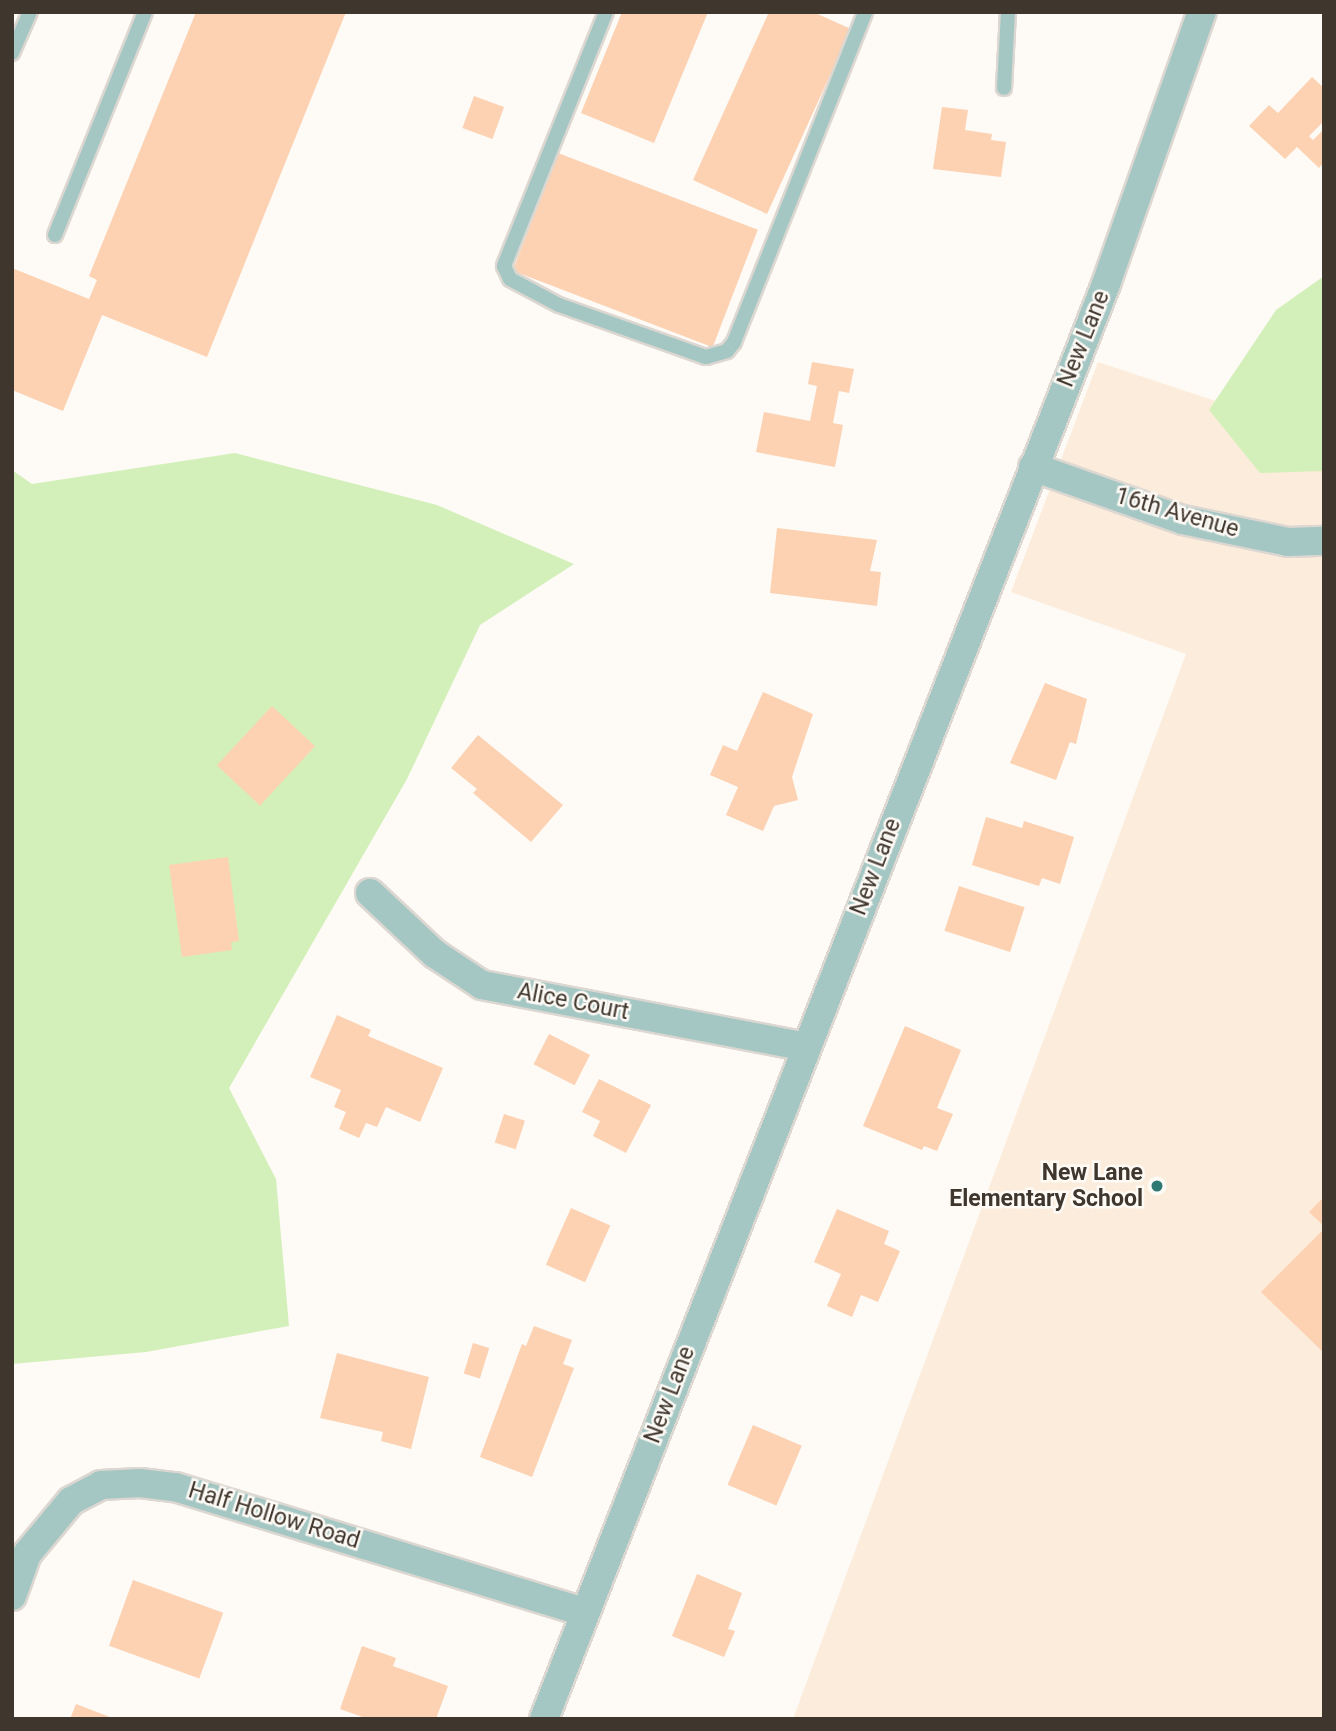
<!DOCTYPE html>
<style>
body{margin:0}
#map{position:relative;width:1336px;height:1731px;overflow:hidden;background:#fefaf5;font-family:Roboto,sans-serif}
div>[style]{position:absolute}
.built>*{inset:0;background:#fcecdb}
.green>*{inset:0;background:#d4f0ba}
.building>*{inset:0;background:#fcd2b3;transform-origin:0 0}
.roads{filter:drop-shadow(2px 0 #dcd7d1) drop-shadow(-2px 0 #dcd7d1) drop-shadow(0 2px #dcd7d1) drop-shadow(0 -2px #dcd7d1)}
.service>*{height:14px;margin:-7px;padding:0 7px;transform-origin:7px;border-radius:7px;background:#a5c7c4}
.minor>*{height:28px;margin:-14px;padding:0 14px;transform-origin:14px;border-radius:14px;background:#a5c7c4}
.dots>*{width:19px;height:19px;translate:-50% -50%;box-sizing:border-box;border:4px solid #fefaf5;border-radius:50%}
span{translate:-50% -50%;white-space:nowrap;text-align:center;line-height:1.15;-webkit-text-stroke:5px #fefaf5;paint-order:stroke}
.street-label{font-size:23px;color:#3f372e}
.poi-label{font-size:23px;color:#3f372e;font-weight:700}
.right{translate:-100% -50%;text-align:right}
.frame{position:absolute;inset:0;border:14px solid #3f372e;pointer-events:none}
</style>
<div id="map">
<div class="built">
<div style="clip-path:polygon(1098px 362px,1324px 437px,1324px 1719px,793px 1719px,1186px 654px,1011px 592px)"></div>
</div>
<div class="green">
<div style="clip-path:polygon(1324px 276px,1324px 471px,1260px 473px,1209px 410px,1276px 310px)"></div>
<div style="clip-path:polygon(235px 453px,437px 505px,574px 564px,480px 625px,407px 779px,229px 1088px,276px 1179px,289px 1326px,146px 1352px,12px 1364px,12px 470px,32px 484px)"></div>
</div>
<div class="building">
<div style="clip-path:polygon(196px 12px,346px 12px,207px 357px,102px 315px,63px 411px,12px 390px,12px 268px,89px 299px,97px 280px,89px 276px)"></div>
<div style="clip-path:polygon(622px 12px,708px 12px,654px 143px,581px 113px)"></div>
<div style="clip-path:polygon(769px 12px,813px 12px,851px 29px,767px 214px,693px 180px)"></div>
<div style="clip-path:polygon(1312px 77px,1324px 88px,1324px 121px,1309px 136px,1313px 140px,1324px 129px,1324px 162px,1319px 168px,1297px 147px,1285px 159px,1249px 126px,1269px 105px,1278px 113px)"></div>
<div style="left:474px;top:96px;width:32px;height:34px;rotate:20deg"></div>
<div style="clip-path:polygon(942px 107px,968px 110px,965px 130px,992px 134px,991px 140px,1006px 142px,1001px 177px,933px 169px)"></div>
<div style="left:558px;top:153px;width:214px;height:126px;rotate:21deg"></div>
<div style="clip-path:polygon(812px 362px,854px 369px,849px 393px,839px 391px,833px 423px,843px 425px,835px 467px,756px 452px,764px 412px,810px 421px,817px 386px,808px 384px)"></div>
<div style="clip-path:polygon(777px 528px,877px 540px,870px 571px,881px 572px,877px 606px,770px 593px)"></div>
<div style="clip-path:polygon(1045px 683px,1087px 699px,1076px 744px,1070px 742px,1056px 780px,1010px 763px)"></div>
<div style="clip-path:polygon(763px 692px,813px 714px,792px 777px,798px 800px,774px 806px,763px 831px,726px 815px,738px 787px,710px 775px,723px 745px,737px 751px)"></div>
<div style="left:272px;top:706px;width:59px;height:81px;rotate:43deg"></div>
<div style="clip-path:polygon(478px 735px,563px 805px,531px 842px,473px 793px,477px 789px,451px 768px)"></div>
<div style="clip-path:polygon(986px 817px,1022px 828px,1024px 821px,1074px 837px,1060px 884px,1042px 878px,1039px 886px,972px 865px)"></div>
<div style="clip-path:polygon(228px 857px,239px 941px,231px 942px,232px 950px,182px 957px,169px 865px)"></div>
<div style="left:959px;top:886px;width:69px;height:47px;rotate:18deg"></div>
<div style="clip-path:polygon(337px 1015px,371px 1030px,368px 1036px,443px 1068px,420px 1122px,386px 1107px,377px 1127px,366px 1123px,359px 1138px,339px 1129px,346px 1112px,334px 1107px,341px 1090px,310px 1077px)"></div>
<div style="clip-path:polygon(905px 1026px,961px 1050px,937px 1108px,953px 1114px,937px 1151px,924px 1146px,922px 1150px,863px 1126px)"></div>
<div style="left:549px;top:1034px;width:46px;height:34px;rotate:27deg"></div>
<div style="clip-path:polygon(599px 1079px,651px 1105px,626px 1153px,593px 1136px,600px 1121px,582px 1112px)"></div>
<div style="left:504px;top:1114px;width:22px;height:30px;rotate:18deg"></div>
<div style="clip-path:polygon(1324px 1197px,1324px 1226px,1309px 1212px)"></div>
<div style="left:571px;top:1208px;width:43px;height:62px;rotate:24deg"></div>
<div style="clip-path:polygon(837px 1209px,889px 1231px,884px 1244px,900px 1251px,878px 1302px,861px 1295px,852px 1317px,827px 1306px,841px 1274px,814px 1262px)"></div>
<div style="clip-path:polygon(1324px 1229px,1324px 1353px,1261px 1292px)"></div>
<div style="clip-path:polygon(534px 1326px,572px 1340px,563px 1364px,574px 1368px,532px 1477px,480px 1457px,522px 1344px,526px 1346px)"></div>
<div style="left:473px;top:1343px;width:17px;height:32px;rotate:17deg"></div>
<div style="clip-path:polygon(337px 1353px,429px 1377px,411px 1449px,381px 1441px,383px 1432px,320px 1418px)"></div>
<div style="left:753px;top:1425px;width:53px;height:65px;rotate:23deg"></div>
<div style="clip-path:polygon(697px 1574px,742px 1593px,728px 1629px,735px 1631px,724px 1657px,672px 1636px)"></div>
<div style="left:133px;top:1580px;width:96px;height:70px;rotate:20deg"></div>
<div style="clip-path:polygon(362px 1646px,396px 1658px,393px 1666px,448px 1686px,436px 1719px,368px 1719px,340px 1709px)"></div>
<div style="clip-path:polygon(76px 1704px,115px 1719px,70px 1719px)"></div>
</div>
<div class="roads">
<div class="service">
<div style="left:606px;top:12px;width:274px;rotate:111.9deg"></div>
<div style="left:504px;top:266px;width:14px;rotate:65deg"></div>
<div style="left:510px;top:279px;width:55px;rotate:28deg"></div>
<div style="left:559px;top:305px;width:156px;rotate:19.5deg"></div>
<div style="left:706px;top:357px;width:22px;rotate:-16deg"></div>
<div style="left:727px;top:351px;width:11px;rotate:-52deg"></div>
<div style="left:734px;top:342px;width:355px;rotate:-68.3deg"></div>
<div style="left:12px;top:53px;width:45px;rotate:-66.3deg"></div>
<div style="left:1004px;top:88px;width:76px;rotate:-87deg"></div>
<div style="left:55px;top:235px;width:240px;rotate:-68deg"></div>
</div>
<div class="minor">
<div style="left:1033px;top:467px;width:159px;rotate:19.5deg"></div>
<div style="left:1183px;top:520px;width:107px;rotate:11.8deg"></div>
<div style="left:1288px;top:542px;width:36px;rotate:-2deg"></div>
<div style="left:370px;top:893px;width:89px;rotate:43.2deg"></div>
<div style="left:435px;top:954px;width:56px;rotate:33.4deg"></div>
<div style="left:482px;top:985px;width:330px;rotate:10.8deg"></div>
<div style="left:12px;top:1596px;width:45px;rotate:-70.3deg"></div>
<div style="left:27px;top:1554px;width:69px;rotate:-50.3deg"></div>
<div style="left:71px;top:1501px;width:34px;rotate:-28deg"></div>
<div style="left:101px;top:1485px;width:39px;rotate:-3deg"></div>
<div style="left:140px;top:1483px;width:35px;rotate:7deg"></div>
<div style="left:175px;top:1487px;width:428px;rotate:17deg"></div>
<div style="left:544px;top:1719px;width:1541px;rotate:-68.61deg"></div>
<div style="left:1106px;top:284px;width:288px;rotate:-70.6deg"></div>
</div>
</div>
<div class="dots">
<div style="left:1157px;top:1186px;background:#2f7874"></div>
</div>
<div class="street-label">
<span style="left:1084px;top:339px;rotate:-68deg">New Lane</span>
<span style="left:1177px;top:513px;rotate:16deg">16th Avenue</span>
<span style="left:876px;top:867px;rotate:-69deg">New Lane</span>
<span style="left:573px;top:1002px;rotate:11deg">Alice Court</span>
<span style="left:670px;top:1395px;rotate:-69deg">New Lane</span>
<span style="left:274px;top:1516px;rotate:17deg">Half Hollow Road</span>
</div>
<div class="poi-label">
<span class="right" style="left:1143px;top:1186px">New Lane<br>Elementary School</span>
</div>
<div class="frame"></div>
</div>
